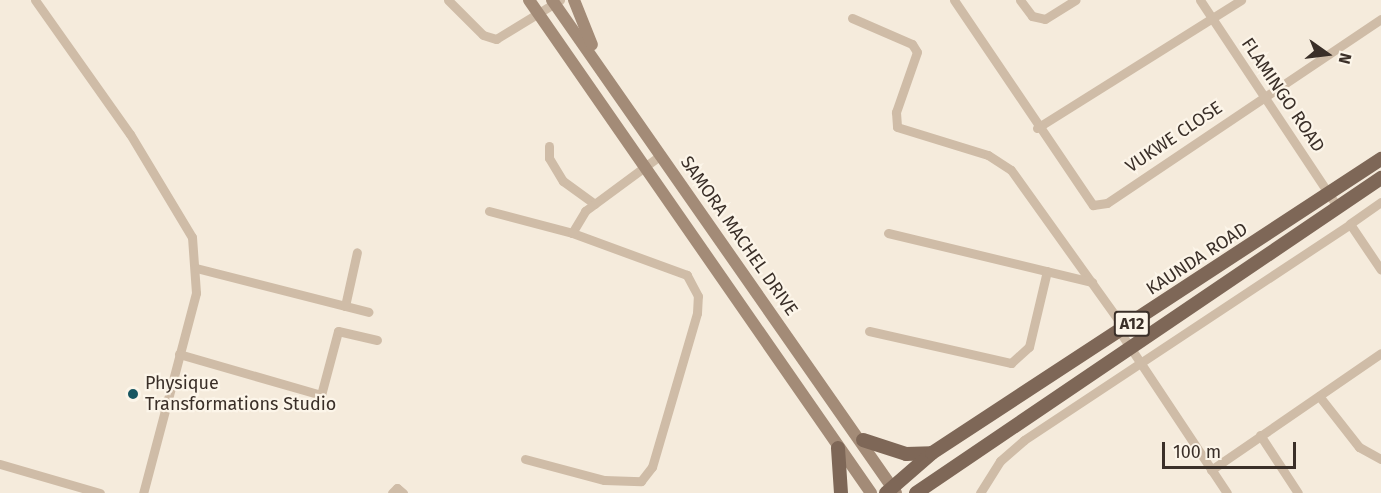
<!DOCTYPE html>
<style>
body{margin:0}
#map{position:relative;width:1381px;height:493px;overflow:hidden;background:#f5ebdc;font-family:"Fira Sans",sans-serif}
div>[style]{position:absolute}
.street>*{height:9px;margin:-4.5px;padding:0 4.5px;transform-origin:4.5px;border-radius:4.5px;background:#cfbca7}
.secondary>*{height:12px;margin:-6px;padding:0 6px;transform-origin:6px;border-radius:6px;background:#a38b77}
.primary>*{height:14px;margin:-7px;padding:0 7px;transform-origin:7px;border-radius:7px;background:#7e6757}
.dots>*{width:16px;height:16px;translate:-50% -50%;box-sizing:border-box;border:3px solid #fcf5e9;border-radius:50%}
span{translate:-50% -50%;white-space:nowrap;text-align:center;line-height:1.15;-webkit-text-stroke:4.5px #fcf5e9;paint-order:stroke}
.shield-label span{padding:2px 4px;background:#fcf5e9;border:2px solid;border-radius:4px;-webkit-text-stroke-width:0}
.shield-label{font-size:16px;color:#3a2f28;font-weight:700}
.street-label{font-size:18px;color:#3a2f28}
.poi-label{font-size:18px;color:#3a2f28}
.left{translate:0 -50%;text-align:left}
.north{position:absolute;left:1297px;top:24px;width:60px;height:60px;-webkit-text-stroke:4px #fcf5e9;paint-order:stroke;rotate:104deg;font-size:16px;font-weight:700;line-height:24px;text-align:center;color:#3a2f28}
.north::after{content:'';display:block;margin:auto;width:21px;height:27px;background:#3a2f28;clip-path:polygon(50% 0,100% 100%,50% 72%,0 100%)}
.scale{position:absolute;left:1162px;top:442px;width:134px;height:27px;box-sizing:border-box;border:3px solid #3a2f28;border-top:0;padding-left:8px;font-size:18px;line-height:21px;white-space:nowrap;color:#3a2f28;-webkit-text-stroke:4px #fcf5e9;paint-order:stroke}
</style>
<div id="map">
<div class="street">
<div style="left:35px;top:0;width:164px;rotate:54.7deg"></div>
<div style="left:130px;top:134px;width:120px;rotate:59deg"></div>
<div style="left:192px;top:237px;width:56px;rotate:85.9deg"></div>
<div style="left:196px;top:293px;width:207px;rotate:104.8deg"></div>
<div style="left:448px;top:0;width:49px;rotate:45deg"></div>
<div style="left:483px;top:35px;width:14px;rotate:17deg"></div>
<div style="left:496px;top:39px;width:75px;rotate:-31.4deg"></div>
<div style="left:954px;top:0;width:248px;rotate:55.9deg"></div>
<div style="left:1093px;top:205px;width:14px;rotate:-8deg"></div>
<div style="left:1107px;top:203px;width:330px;rotate:-33.9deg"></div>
<div style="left:1020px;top:0;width:20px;rotate:53deg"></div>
<div style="left:1032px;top:16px;width:13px;rotate:13deg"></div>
<div style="left:1045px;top:19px;width:36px;rotate:-32deg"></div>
<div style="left:1200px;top:0;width:250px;rotate:56.4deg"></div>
<div style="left:852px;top:18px;width:65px;rotate:23.4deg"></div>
<div style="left:912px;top:44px;width:9px;rotate:58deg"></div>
<div style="left:917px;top:52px;width:64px;rotate:109.3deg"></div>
<div style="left:896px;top:112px;width:15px;rotate:86deg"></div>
<div style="left:897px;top:127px;width:95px;rotate:17.1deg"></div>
<div style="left:988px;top:155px;width:27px;rotate:33deg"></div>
<div style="left:1011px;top:170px;width:196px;rotate:54.4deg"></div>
<div style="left:1037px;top:128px;width:241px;rotate:-32.1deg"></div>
<div style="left:549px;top:146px;width:12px;rotate:90deg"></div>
<div style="left:549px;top:158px;width:27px;rotate:59deg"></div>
<div style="left:563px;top:181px;width:39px;rotate:36deg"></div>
<div style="left:1381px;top:202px;width:38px;rotate:145deg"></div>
<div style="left:1350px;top:224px;width:55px;rotate:56deg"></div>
<div style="left:489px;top:211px;width:86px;rotate:14.8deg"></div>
<div style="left:572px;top:233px;width:26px;rotate:-59deg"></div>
<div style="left:585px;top:211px;width:94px;rotate:-36.4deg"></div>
<div style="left:888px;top:233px;width:210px;rotate:13.5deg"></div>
<div style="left:196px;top:268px;width:178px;rotate:14.3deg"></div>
<div style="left:345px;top:306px;width:55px;rotate:-77.5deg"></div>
<div style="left:869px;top:331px;width:146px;rotate:12.7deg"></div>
<div style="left:1011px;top:363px;width:24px;rotate:-42deg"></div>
<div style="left:1029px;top:347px;width:78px;rotate:-76.7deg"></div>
<div style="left:1120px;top:332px;width:193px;rotate:56.4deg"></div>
<div style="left:179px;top:354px;width:148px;rotate:16.1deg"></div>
<div style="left:321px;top:395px;width:66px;rotate:-75.1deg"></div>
<div style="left:338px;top:331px;width:40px;rotate:13deg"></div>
<div style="left:1319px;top:396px;width:65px;rotate:51.9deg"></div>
<div style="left:1359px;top:447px;width:25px;rotate:29deg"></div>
<div style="left:1260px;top:435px;width:69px;rotate:56.8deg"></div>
<div style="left:525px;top:459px;width:82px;rotate:14.9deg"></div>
<div style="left:604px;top:480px;width:37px;rotate:2deg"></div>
<div style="left:641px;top:481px;width:18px;rotate:-52deg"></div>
<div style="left:652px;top:467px;width:160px;rotate:-73.7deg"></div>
<div style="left:697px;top:313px;width:17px;rotate:-87deg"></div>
<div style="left:698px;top:296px;width:24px;rotate:-118deg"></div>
<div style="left:687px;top:275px;width:122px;rotate:-159.9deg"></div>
<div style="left:0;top:464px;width:104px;rotate:16.2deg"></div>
<div style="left:1211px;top:470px;width:206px;rotate:-34.5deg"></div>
<div style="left:392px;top:493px;width:7px;rotate:-45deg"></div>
<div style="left:397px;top:488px;width:8px;rotate:40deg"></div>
<div style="left:980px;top:493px;width:38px;rotate:-58deg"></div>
<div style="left:1000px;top:461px;width:32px;rotate:-41deg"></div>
<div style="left:1024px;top:440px;width:391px;rotate:-33.5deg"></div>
</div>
<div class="secondary">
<div style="left:529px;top:0;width:600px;rotate:55.25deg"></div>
<div style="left:552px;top:0;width:601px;rotate:55.09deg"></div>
<div style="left:574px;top:0;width:48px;rotate:68.2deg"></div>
</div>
<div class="primary">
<div style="left:863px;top:440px;width:45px;rotate:18deg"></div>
<div style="left:906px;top:454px;width:25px;rotate:-2deg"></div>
<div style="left:838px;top:448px;width:45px;rotate:86.2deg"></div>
<div style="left:886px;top:493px;width:61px;rotate:-41deg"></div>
<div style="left:932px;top:453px;width:537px;rotate:-33.22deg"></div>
<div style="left:916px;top:493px;width:562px;rotate:-34.11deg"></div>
</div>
<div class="dots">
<div style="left:133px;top:394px;background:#185661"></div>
</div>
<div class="shield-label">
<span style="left:1132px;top:324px">A12</span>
</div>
<div class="street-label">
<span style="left:1283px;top:95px;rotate:56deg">FLAMINGO ROAD</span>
<span style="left:1174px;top:137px;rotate:-34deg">VUKWE CLOSE</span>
<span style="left:739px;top:236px;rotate:55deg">SAMORA MACHEL DRIVE</span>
<span style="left:1197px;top:259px;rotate:-33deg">KAUNDA ROAD</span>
</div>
<div class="poi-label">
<span class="left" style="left:145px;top:394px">Physique<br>Transformations Studio</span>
</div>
<div class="north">N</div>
<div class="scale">100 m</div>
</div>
